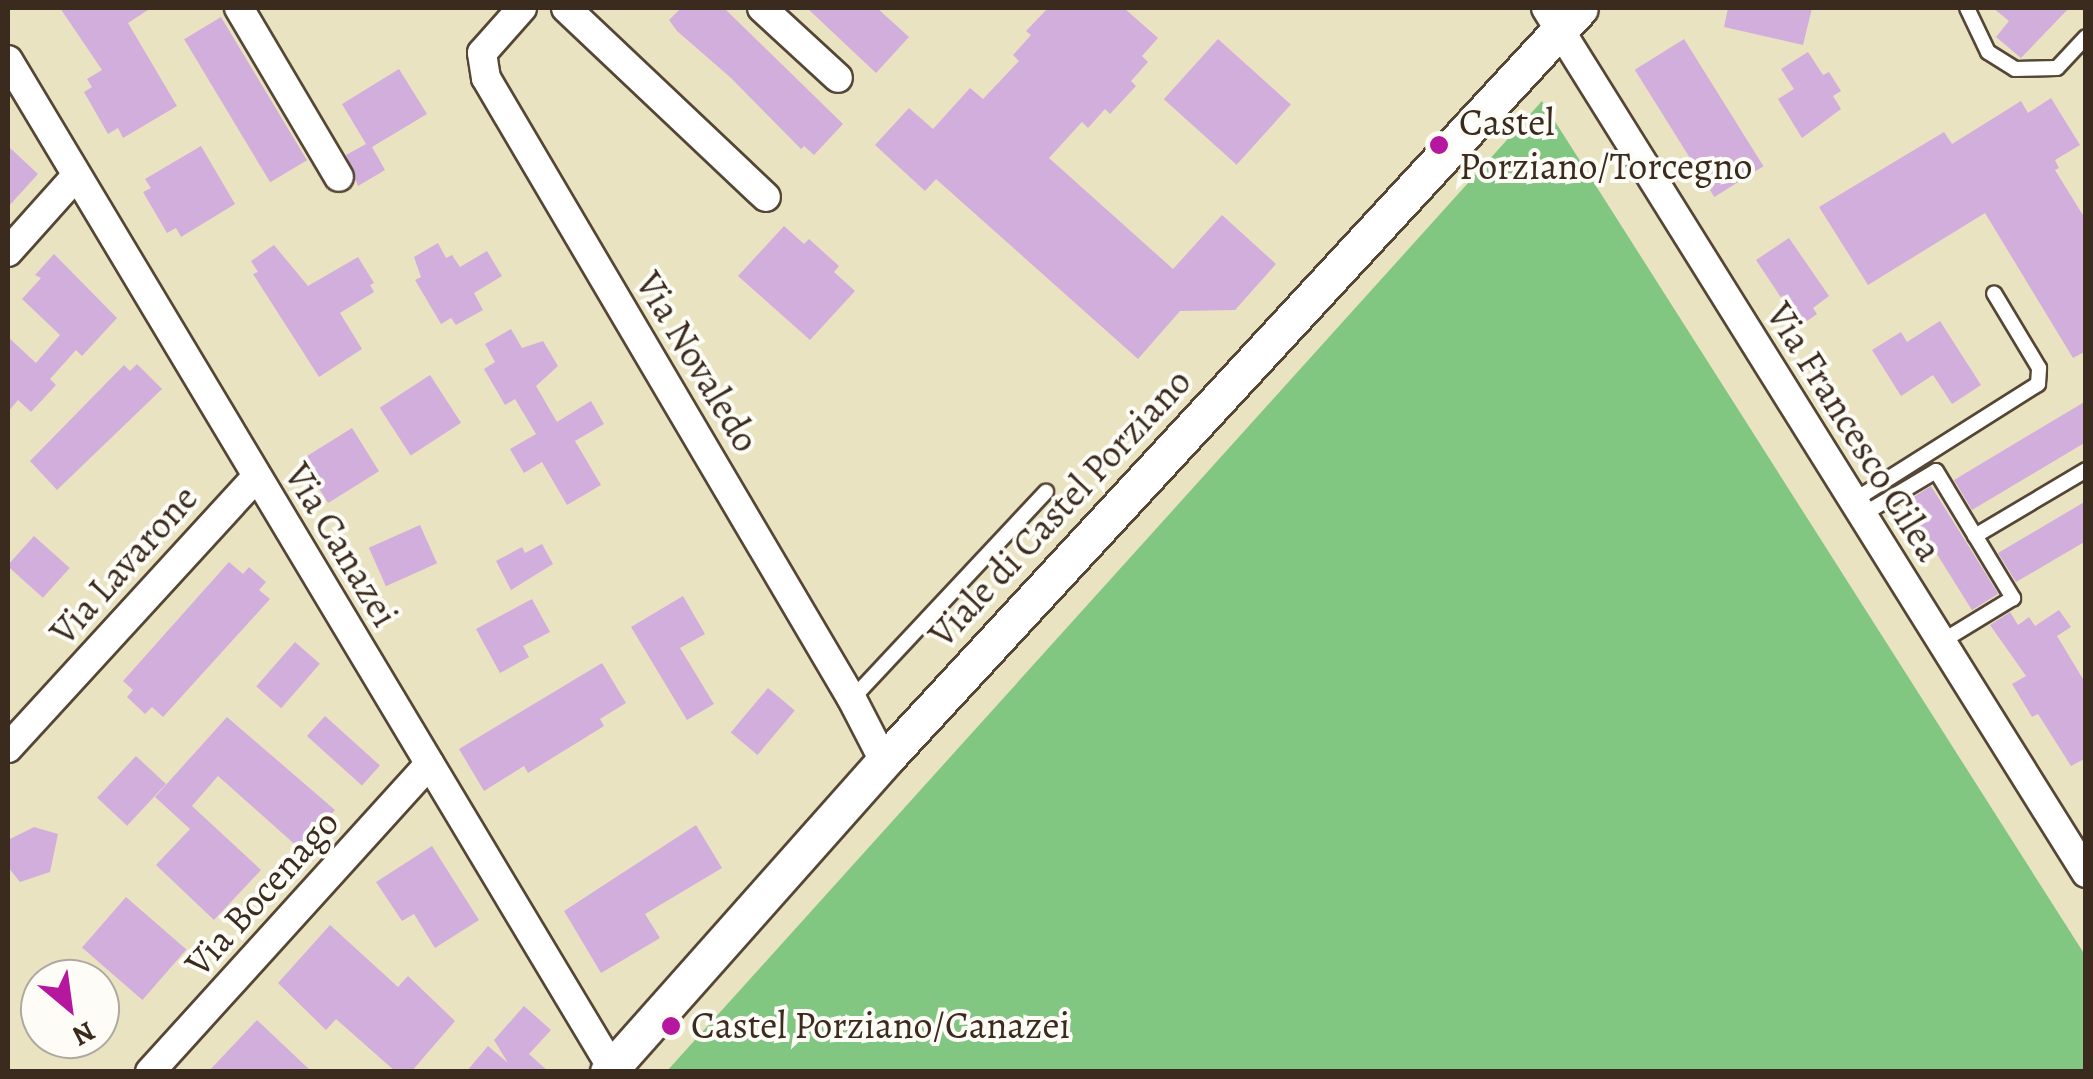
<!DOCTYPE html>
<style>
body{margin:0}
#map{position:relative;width:2093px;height:1079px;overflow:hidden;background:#eae3c1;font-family:Alegreya,serif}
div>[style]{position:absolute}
.green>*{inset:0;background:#82c781}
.building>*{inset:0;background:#d2aedd;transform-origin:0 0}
.roads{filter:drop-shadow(2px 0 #554636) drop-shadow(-2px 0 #554636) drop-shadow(0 2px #554636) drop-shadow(0 -2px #554636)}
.service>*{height:14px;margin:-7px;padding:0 7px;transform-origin:7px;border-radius:7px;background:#fff}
.minor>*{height:28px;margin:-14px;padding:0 14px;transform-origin:14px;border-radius:14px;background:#fff}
.tertiary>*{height:35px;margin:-17.5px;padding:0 17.5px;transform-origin:17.5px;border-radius:17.5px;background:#fff}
.dots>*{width:28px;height:28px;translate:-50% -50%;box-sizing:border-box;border:5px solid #fdfcf7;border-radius:50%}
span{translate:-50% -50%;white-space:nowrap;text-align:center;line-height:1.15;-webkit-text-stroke:8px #fdfcf7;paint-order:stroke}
.poi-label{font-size:38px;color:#3b2a1e}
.left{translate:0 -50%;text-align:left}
.street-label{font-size:38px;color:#3b2a1e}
.frame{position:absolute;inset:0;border:10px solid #3b2a1e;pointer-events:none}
.north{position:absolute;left:20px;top:959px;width:100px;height:100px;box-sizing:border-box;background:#fdfcf7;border:2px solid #afa8a0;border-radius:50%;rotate:151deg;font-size:28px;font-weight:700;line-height:40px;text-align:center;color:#3b2a1e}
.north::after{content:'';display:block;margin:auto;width:35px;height:45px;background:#b5179e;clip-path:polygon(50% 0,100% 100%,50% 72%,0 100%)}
</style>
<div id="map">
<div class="green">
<div style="clip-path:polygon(1542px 101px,2085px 955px,2085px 1071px,667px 1071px)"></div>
</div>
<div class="building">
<div style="clip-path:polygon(60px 8px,151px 8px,128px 23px,177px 106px,123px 138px,118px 128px,108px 134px,84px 92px,92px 87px,87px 79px,102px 70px)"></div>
<div style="clip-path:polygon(681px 8px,724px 8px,843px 124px,814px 155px,804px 146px,801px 149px,731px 78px,677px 31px,669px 20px)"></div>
<div style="clip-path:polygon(807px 8px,877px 8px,909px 37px,876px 73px)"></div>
<div style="clip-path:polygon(1048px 8px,1124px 8px,1158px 38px,1142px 56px,1148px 62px,1131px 81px,1136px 86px,1110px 114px,1105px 109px,1088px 128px,1082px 122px,1049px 158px,1173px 269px,1222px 215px,1276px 264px,1235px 310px,1180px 311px,1138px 359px,936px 179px,925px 191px,875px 145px,909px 108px,933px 129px,970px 88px,983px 99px,1019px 61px,1013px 55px,1031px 35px,1026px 31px)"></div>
<div style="clip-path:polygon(1728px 8px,1812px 8px,1803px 45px,1724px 27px)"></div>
<div style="clip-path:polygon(1993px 8px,2069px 8px,2021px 58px,1996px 37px,2009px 21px)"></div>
<div style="left:221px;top:17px;width:167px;height:43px;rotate:59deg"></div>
<div style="left:1218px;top:39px;width:98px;height:81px;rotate:42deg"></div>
<div style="left:1684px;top:39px;width:150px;height:58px;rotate:58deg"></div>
<div style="clip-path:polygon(1808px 52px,1823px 75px,1829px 72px,1841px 91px,1833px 96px,1841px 109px,1802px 138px,1778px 99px,1794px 89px,1781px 69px)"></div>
<div style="clip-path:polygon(399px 69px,427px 114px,372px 147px,385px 170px,358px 186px,346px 155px,366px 144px,342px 104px)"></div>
<div style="clip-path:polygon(2051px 98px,2080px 145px,2055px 160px,2059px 168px,2055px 170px,2086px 220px,2086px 351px,2073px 358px,1985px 213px,1868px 285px,1819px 207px,1944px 132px,1952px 144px,2021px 101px,2028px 113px)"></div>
<div style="clip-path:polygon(8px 146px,38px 174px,8px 207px)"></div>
<div style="clip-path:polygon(201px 146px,235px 204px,181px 237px,176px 228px,167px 233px,143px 192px,151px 188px,145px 179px)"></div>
<div style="clip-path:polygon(784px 226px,804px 244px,809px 239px,839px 266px,834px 272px,855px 291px,810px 340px,738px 276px)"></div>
<div style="clip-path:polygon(1789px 238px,1829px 296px,1813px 308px,1817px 314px,1800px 326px,1756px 260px)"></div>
<div style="clip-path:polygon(438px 243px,446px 258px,452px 255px,460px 267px,487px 251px,502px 276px,474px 293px,483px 310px,456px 325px,451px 318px,441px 324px,415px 280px,421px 277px,414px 257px)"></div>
<div style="clip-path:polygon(274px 245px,308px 286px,358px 257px,374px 283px,370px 285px,374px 292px,340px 313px,362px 349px,319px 377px,253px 274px,258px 272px,251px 261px)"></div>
<div style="clip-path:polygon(54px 254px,117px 318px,82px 356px,76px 350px,50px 379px,56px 385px,31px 412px,18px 400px,8px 412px,8px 337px,36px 363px,60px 335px,22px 299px,41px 278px,35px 275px)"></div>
<div style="clip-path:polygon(1940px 321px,1981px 385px,1952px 404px,1933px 375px,1901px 396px,1872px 350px,1901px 332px,1907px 342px)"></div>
<div style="clip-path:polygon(511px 329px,522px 348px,543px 341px,558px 366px,536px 386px,557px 422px,591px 401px,604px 424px,575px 441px,601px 485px,567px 505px,542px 462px,524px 473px,510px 449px,536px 434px,515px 399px,505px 405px,484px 369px,495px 362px,485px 344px)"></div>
<div style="clip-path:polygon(137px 364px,162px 389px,57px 490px,30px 461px,124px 365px,130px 371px)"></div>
<div style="left:430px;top:375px;width:57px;height:60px;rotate:57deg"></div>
<div style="clip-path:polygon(2086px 401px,2086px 442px,1972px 510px,1954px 480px)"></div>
<div style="left:352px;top:428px;width:51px;height:60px;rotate:58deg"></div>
<div style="left:1931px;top:486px;width:127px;height:31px;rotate:58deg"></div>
<div style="clip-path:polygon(2086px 501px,2086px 541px,2016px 582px,1998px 553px)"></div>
<div style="left:420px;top:525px;width:42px;height:56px;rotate:66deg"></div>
<div style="left:34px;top:536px;width:48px;height:40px;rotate:42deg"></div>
<div style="clip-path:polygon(542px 544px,553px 564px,511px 590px,496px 561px,522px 547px,525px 553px)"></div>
<div style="clip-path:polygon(229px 562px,243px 574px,249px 567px,266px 582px,259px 590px,270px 599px,163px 717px,152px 707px,145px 714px,127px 697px,133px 690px,123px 681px)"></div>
<div style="clip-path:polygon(683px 596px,705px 634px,680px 648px,714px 704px,687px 720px,631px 627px)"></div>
<div style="clip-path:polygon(532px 599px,550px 632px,523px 646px,529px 657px,500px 673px,476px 629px)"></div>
<div style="clip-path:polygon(2059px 610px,2071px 627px,2057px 636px,2086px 684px,2086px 758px,2071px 766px,2038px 714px,2032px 717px,2012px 684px,2026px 676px,1990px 625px,2010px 612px,2018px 625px,2029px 617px,2035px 626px)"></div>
<div style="left:295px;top:642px;width:33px;height:59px;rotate:41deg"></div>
<div style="clip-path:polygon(602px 663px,626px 703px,600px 719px,604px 726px,528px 773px,524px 766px,484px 791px,459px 749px)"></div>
<div style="left:768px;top:688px;width:35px;height:58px;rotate:40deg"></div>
<div style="left:325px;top:716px;width:74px;height:27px;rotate:42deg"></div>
<div style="clip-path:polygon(227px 717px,335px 810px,300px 849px,218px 776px,192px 806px,261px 870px,214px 920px,156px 865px,190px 829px,155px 797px)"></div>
<div style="left:136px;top:756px;width:41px;height:57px;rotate:43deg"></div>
<div style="clip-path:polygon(696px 825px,722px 868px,645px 914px,660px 938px,601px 973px,564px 911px)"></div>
<div style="clip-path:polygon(34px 827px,58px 834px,50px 872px,20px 882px,8px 867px,8px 840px)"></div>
<div style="clip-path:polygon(432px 846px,479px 920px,435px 948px,414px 914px,402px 921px,376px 882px)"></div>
<div style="left:126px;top:897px;width:80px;height:67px;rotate:41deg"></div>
<div style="clip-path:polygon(330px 925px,398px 987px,408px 976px,455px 1021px,411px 1072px,396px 1072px,336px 1019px,326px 1030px,278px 983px)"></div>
<div style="clip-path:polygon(524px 1006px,551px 1030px,529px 1054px,549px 1072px,466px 1072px,488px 1046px,508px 1063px,494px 1040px)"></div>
<div style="clip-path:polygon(257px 1020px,312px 1072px,208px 1072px)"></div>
</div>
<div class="roads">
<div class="service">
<div style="left:1967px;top:8px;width:49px;rotate:64.5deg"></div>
<div style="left:1988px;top:52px;width:32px;rotate:32deg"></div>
<div style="left:2015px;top:69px;width:42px;rotate:-1.4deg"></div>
<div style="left:2057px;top:68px;width:42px;rotate:-46.9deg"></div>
<div style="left:1853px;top:501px;width:219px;rotate:-32.3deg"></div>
<div style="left:2038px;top:384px;width:16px;rotate:-86deg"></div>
<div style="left:2039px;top:368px;width:87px;rotate:-121deg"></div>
<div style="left:1862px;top:515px;width:86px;rotate:-30.7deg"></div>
<div style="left:1936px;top:471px;width:149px;rotate:58.8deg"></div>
<div style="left:2013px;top:598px;width:84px;rotate:148.6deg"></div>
<div style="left:1975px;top:536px;width:129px;rotate:-30.7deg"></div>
<div style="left:852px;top:699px;width:284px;rotate:-46.9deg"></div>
</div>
<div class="minor">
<div style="left:239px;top:8px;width:196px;rotate:59.4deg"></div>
<div style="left:522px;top:8px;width:60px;rotate:131.6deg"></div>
<div style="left:482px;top:53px;width:25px;rotate:81deg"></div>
<div style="left:486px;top:78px;width:721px;rotate:59.49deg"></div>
<div style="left:852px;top:699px;width:70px;rotate:62.7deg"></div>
<div style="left:566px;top:8px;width:275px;rotate:43.4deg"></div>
<div style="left:762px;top:8px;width:103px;rotate:42.6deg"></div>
<div style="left:1546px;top:8px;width:1020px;rotate:58.02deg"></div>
<div style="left:8px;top:60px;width:1175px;rotate:59.07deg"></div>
<div style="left:8px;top:252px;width:101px;rotate:-48.2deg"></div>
<div style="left:8px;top:748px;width:367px;rotate:-47.5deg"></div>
<div style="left:150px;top:1072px;width:416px;rotate:-47.8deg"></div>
</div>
<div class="tertiary">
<div style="left:608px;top:1072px;width:416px;rotate:-48.4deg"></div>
<div style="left:884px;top:761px;width:1025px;rotate:-47.25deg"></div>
</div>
</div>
<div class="dots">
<div style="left:1439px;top:145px;background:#b5179e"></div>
<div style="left:671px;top:1026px;background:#b5179e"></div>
</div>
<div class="poi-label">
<span class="left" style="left:1459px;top:145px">Castel<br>Porziano/Torcegno</span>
<span class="left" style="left:691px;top:1026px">Castel Porziano/Canazei</span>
</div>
<div class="street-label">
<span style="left:697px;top:362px;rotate:59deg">Via Novaledo</span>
<span style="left:1854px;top:432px;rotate:58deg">Via Francesco Cilea</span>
<span style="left:1060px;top:508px;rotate:-47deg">Viale di Castel Porziano</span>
<span style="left:341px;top:545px;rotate:59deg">Via Canazei</span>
<span style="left:124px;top:565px;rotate:-48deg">Via Lavarone</span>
<span style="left:262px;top:893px;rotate:-48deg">Via Bocenago</span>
</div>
<div class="frame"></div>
<div class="north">N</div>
</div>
